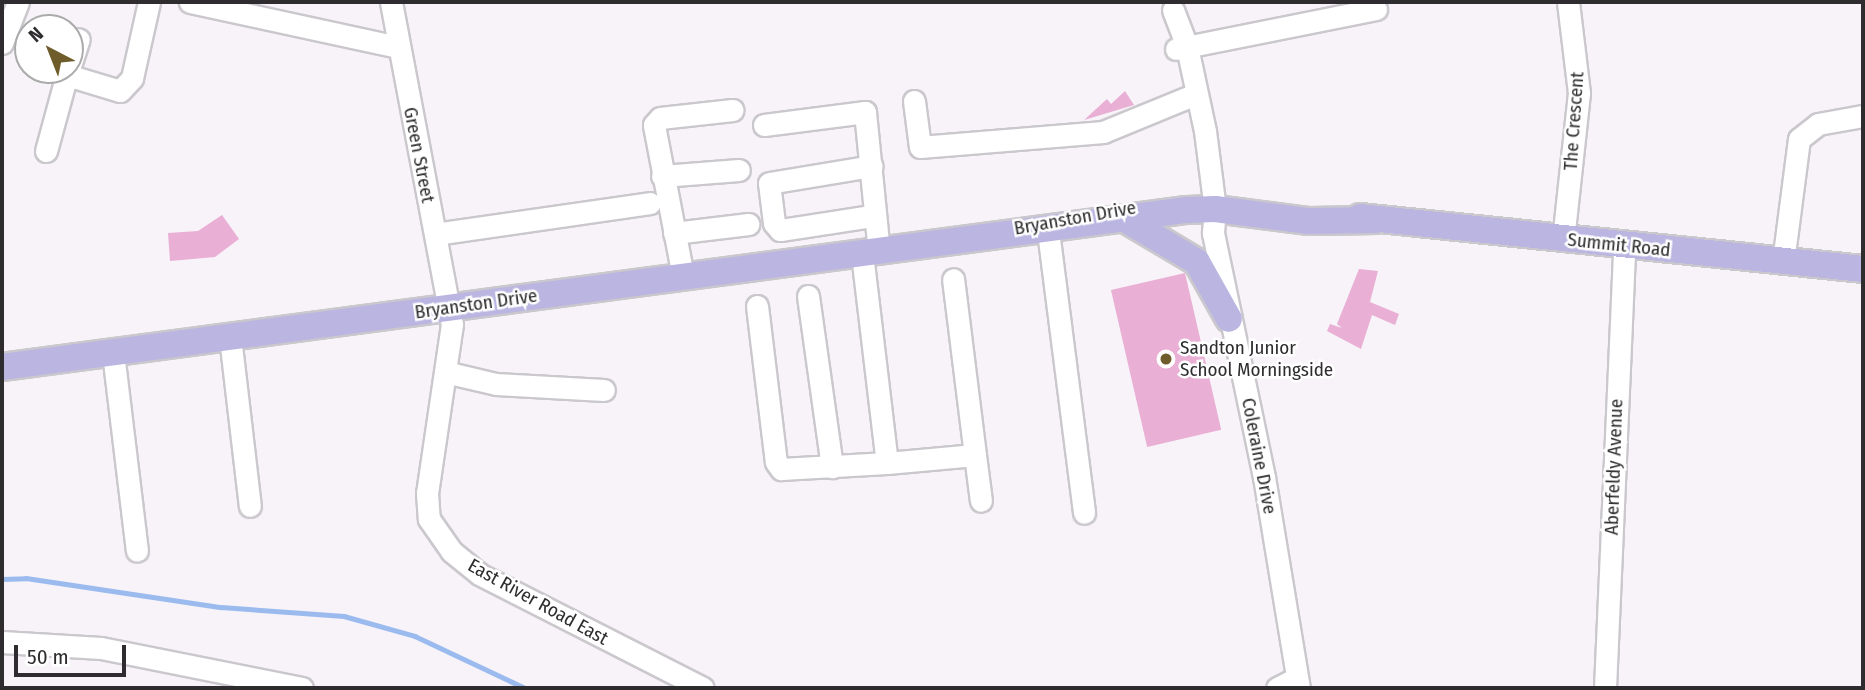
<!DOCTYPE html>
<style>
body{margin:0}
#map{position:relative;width:1865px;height:690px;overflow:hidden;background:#f7f3f9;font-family:"Fira Sans Condensed",sans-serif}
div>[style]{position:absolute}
.stream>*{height:4.5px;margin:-2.25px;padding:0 2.25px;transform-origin:2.25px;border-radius:2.25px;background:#9bbbef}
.building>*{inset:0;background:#e9afd4;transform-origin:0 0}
.roads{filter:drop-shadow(2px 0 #cbc8cd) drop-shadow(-2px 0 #cbc8cd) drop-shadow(0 2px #cbc8cd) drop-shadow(0 -2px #cbc8cd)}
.minor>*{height:21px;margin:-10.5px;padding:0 10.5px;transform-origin:10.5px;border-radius:10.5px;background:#fff}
.major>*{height:26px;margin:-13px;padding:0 13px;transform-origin:13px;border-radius:13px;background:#bab6e1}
.dots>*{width:19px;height:19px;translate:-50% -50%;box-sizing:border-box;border:4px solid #fff;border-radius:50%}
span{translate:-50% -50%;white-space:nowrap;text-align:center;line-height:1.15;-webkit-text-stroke:5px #fff;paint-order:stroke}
.street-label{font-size:19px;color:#2e2c2e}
.poi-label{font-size:19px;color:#2e2c2e}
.left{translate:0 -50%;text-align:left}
.frame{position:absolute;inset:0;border:4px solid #2e2c2e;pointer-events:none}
.north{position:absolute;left:14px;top:14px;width:70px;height:70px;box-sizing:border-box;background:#fff;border:2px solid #ababab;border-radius:50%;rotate:318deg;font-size:19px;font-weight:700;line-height:28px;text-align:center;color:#2e2c2e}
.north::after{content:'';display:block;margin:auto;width:24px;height:32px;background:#6e5c2a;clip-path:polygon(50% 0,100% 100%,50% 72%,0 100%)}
.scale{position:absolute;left:14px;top:645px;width:112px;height:32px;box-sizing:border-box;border:4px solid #2e2c2e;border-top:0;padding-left:9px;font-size:21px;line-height:24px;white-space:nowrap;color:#2e2c2e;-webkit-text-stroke:5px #fff;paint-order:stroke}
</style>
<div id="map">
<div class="stream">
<div style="left:2px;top:579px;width:24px;rotate:-2deg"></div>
<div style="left:26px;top:578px;width:197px;rotate:8.5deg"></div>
<div style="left:221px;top:607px;width:123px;rotate:4.2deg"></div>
<div style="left:344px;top:616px;width:74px;rotate:15.7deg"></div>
<div style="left:415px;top:636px;width:122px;rotate:25.3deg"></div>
</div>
<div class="building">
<div style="clip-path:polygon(1125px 91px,1134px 105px,1084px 120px,1107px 99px,1111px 104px)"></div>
<div style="clip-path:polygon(222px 215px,239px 239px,215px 257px,170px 261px,168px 233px,198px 231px)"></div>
<div style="clip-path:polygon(1359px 269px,1378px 271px,1370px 302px,1399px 314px,1395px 325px,1372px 315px,1361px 349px,1327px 331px,1330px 324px,1342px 328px,1337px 324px)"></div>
<div style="left:1185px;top:273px;width:161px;height:76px;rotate:77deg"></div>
</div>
<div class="roads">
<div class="minor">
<div style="left:190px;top:2px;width:213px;rotate:12.2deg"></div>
<div style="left:391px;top:2px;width:328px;rotate:79.3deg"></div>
<div style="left:452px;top:324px;width:171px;rotate:98.4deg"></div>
<div style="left:427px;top:493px;width:26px;rotate:86deg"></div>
<div style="left:429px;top:519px;width:39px;rotate:55deg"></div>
<div style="left:451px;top:551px;width:36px;rotate:39deg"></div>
<div style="left:479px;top:574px;width:251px;rotate:27deg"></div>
<div style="left:1173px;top:10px;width:40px;rotate:69deg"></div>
<div style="left:1187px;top:47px;width:86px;rotate:77.9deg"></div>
<div style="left:1205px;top:131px;width:79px;rotate:82.7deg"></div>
<div style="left:1215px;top:209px;width:24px;rotate:95deg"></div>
<div style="left:1213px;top:233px;width:249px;rotate:78.2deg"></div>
<div style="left:1264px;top:477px;width:214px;rotate:80.6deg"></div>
<div style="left:2px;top:43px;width:44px;rotate:-68.7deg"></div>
<div style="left:1176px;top:49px;width:204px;rotate:-11.3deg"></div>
<div style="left:70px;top:66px;width:28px;rotate:-72deg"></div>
<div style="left:67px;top:75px;width:55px;rotate:16.8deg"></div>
<div style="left:120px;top:91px;width:18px;rotate:-47deg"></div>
<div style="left:132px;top:78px;width:78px;rotate:-77.4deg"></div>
<div style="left:914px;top:101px;width:46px;rotate:82.6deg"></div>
<div style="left:920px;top:147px;width:184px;rotate:-4.7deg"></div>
<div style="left:1103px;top:132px;width:90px;rotate:-22.3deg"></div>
<div style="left:764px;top:125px;width:102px;rotate:-7.3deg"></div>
<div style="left:865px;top:112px;width:141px;rotate:84.3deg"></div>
<div style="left:46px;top:151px;width:84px;rotate:-74.8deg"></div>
<div style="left:662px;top:176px;width:77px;rotate:-4.5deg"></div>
<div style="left:865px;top:217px;width:86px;rotate:171.3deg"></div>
<div style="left:780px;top:230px;width:9px;rotate:-131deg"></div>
<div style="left:774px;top:223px;width:40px;rotate:-97.1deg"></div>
<div style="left:769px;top:183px;width:104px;rotate:-9.4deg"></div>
<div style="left:1048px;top:231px;width:284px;rotate:82.7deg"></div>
<div style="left:674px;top:233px;width:75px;rotate:-6.9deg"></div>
<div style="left:435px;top:234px;width:217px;rotate:-8.2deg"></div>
<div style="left:1563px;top:240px;width:148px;rotate:-83.8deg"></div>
<div style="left:1579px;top:93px;width:92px;rotate:-96.9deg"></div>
<div style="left:862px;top:254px;width:210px;rotate:83.2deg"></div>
<div style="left:887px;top:463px;width:88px;rotate:-5.2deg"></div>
<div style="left:975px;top:455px;width:177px;rotate:-97.1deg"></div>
<div style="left:1783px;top:262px;width:124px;rotate:-82.6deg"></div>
<div style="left:1799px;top:139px;width:24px;rotate:-38deg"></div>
<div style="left:1818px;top:124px;width:46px;rotate:-10.1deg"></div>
<div style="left:683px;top:276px;width:154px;rotate:-100.9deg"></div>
<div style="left:654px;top:125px;width:9px;rotate:-49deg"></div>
<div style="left:660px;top:118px;width:73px;rotate:-6.3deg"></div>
<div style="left:808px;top:296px;width:173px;rotate:82deg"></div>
<div style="left:757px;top:306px;width:157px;rotate:83.1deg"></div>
<div style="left:776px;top:462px;width:9px;rotate:54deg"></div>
<div style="left:781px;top:469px;width:106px;rotate:-3.2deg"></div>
<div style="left:230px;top:337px;width:170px;rotate:83.3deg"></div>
<div style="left:113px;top:353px;width:199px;rotate:83.1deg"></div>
<div style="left:445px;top:372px;width:52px;rotate:13.2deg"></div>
<div style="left:496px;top:384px;width:108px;rotate:3.2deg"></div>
<div style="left:975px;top:455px;width:46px;rotate:82.6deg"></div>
<div style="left:2px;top:642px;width:99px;rotate:3.5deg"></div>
<div style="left:101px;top:648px;width:205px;rotate:11.3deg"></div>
<div style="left:1277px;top:688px;width:22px;rotate:-27deg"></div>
<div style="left:1605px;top:688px;width:442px;rotate:-87.5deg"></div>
</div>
<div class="major">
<div style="left:1360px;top:217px;width:506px;rotate:5.9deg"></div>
<div style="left:1123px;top:218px;width:86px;rotate:30.7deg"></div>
<div style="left:1197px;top:262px;width:65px;rotate:60.7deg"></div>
<div style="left:2px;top:367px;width:1195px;rotate:-7.55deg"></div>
<div style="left:1187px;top:210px;width:28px;rotate:-2deg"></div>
<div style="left:1215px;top:209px;width:95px;rotate:7.3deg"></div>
<div style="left:1309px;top:221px;width:67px;rotate:-0.9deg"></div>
</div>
</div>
<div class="dots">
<div style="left:1166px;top:359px;background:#6e5c2a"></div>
</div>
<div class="street-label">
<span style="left:1574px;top:121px;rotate:-86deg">The Crescent</span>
<span style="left:419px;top:155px;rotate:79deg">Green Street</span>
<span style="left:1075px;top:218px;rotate:-10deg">Bryanston Drive</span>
<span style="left:1619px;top:245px;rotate:6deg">Summit Road</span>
<span style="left:476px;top:304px;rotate:-8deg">Bryanston Drive</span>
<span style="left:1259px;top:456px;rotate:79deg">Coleraine Drive</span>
<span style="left:1614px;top:467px;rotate:-88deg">Aberfeldy Avenue</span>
<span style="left:538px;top:602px;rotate:29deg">East River Road East</span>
</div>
<div class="poi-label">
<span class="left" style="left:1180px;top:359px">Sandton Junior<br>School Morningside</span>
</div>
<div class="frame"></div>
<div class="north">N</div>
<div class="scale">50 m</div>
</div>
